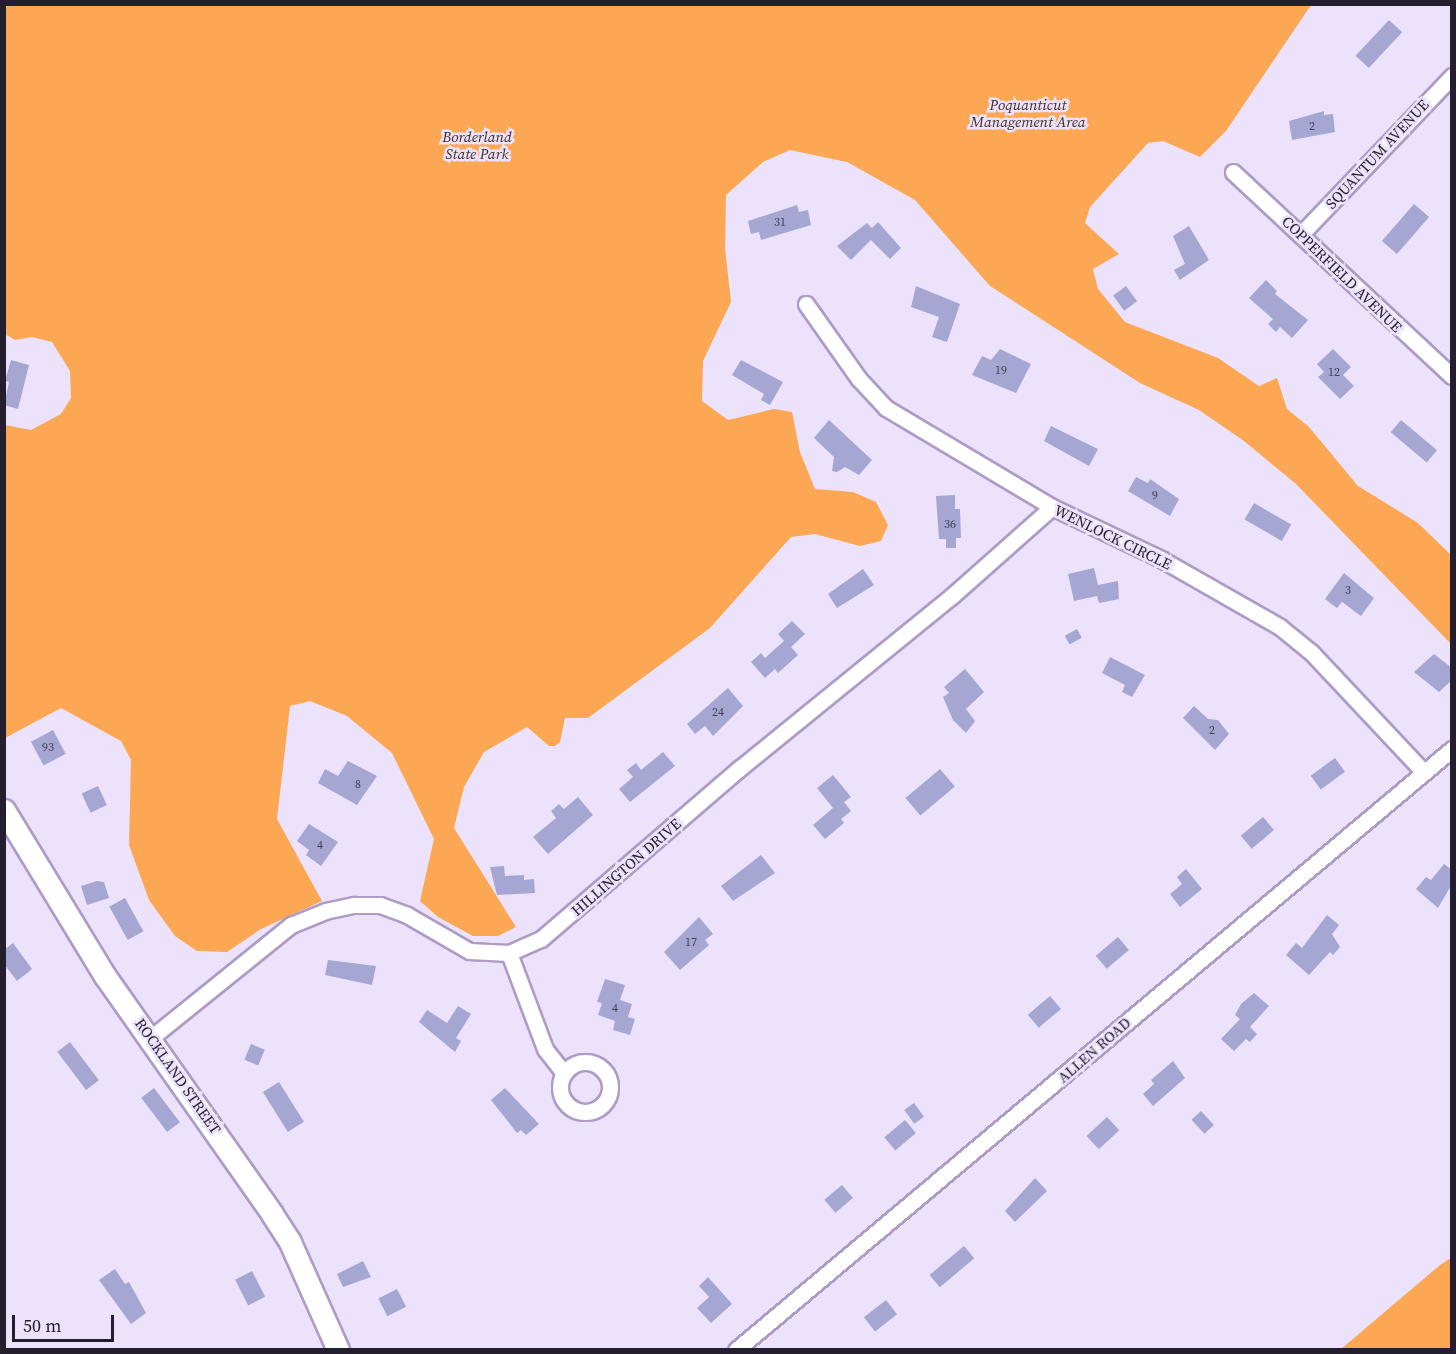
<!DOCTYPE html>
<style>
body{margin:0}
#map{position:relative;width:1456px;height:1354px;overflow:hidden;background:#ece2fc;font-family:"Source Serif 4",serif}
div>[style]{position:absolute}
.green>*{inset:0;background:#fba754}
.building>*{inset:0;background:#a5a6d1;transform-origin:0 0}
.roads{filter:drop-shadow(2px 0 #ad9cc6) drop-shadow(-2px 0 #ad9cc6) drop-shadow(0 2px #ad9cc6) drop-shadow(0 -2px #ad9cc6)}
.street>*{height:15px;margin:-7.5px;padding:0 7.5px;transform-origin:7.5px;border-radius:7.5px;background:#fff}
.street>.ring{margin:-7.5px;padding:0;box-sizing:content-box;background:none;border:15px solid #fff;border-radius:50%}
.secondary>*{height:21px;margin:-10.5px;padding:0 10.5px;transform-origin:10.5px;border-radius:10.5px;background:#fff}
span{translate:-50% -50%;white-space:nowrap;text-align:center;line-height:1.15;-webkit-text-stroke:5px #ece2fc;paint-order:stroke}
.number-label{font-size:12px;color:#454057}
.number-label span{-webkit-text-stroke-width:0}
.park-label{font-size:15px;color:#43301f;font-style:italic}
.street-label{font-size:15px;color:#251e2e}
.frame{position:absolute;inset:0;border:6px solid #251e2e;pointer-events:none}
.scale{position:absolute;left:12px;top:1315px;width:102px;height:27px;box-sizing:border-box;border:3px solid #251e2e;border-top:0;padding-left:8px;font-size:18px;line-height:21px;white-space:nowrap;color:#251e2e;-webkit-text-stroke:4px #ece2fc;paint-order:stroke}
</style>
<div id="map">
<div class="green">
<div style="clip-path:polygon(5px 4px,1311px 5px,1226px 131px,1200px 157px,1163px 141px,1148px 143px,1090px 207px,1085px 223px,1119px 254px,1093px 269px,1098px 289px,1125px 322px,1218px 358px,1259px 386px,1277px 378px,1287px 409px,1309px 427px,1358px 486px,1418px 523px,1451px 555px,1451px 644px,1296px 484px,1244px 441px,1199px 410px,1140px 383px,990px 286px,915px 200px,847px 162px,790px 150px,763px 162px,726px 195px,725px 248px,731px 302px,703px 361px,702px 401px,728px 420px,774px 409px,792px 412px,800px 452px,815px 489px,853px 492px,876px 502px,888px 525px,881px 541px,860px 546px,815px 534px,791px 537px,710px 628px,588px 718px,565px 718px,560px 742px,555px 746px,549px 746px,527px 727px,484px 752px,464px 787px,454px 828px,516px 927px,498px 936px,473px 936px,438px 917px,420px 901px,434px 839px,392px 753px,347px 716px,310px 701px,290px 706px,277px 819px,322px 901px,261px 929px,227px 952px,197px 951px,175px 936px,149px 900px,129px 845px,131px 760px,121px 741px,61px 708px,5px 738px,5px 425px,31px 430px,61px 414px,71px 398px,70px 371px,52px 342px,32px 337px,15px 340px,5px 334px)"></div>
<div style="clip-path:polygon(1451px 1258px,1451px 1349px,1341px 1349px,1440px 1265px)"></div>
</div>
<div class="building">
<div style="left:1389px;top:20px;width:18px;height:49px;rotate:43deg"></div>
<div style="clip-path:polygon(1324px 111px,1324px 115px,1333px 114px,1335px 132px,1292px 140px,1289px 121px)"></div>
<div style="left:1414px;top:204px;width:20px;height:49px;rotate:41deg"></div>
<div style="clip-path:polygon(797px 205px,799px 212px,808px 210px,811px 225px,761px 240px,759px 232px,751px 234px,748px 221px)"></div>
<div style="clip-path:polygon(878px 222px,901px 248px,890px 259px,871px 240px,851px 260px,837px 246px,867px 223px,872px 228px)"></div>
<div style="clip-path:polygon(1189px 226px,1209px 260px,1180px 280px,1174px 270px,1185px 264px,1173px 236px)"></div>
<div style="clip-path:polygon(1266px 280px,1277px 291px,1275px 294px,1308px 320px,1292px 338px,1280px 327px,1276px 332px,1268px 324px,1273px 319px,1249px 298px)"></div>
<div style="clip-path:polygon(916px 286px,960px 304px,947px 342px,932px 337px,939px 317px,911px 307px)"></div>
<div style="left:1126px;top:286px;width:19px;height:16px;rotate:54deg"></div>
<div style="clip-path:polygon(1000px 349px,1031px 364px,1016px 393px,972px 375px,982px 356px,991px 360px)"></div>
<div style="clip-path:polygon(1333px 349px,1351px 367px,1343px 375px,1354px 386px,1340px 399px,1318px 377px,1324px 372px,1317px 364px)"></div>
<div style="clip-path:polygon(11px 360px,29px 365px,18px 409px,4px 405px,9px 382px,5px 381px)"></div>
<div style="clip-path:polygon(741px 360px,783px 382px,770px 405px,761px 400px,764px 394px,732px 375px)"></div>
<div style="clip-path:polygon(829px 420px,872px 460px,859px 475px,845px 467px,837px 472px,832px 471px,834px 457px,814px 438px)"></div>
<div style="left:1401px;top:420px;width:47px;height:16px;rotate:40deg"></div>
<div style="clip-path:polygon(1051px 426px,1098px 449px,1089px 466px,1044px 441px)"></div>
<div style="clip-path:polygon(1136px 477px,1148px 483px,1150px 479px,1179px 499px,1170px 516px,1128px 491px)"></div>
<div style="clip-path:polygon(955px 495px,955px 509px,960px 509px,961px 538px,956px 538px,956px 548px,946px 548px,946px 539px,939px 539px,936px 496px)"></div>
<div style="left:1254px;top:503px;width:43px;height:19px;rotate:30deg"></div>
<div style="clip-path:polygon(1094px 568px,1098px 585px,1118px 581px,1119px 599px,1099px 603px,1097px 596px,1074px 601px,1068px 574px)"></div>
<div style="clip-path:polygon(863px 569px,874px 585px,837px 608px,828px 594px)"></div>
<div style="clip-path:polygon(1344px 573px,1374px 598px,1361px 616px,1342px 602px,1337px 608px,1325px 599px)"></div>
<div style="clip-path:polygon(792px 621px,805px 634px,791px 647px,798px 655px,778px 673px,775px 669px,765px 678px,751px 662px,761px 653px,765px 658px,784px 641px,778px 634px)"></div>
<div style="left:1077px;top:629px;width:10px;height:14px;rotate:61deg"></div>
<div style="clip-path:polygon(1434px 654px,1452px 668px,1452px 680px,1439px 692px,1414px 672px)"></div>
<div style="clip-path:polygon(1110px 657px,1145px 675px,1132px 697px,1122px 692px,1125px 685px,1102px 673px)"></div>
<div style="clip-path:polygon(965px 669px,984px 692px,966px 709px,975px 721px,966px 733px,953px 720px,943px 697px,949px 693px,944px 687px)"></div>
<div style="clip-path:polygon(728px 688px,743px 706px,713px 736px,705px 726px,695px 734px,687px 724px)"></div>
<div style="clip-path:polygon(1194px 706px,1208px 719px,1218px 720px,1229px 734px,1215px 750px,1183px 718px)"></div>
<div style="left:53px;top:730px;width:27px;height:25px;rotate:62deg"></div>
<div style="clip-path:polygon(663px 752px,675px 766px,630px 802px,619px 789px,633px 777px,627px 770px,636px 763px,641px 770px)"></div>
<div style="left:1335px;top:758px;width:17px;height:30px;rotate:54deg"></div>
<div style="clip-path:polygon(348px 761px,377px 776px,357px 805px,318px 783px,325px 769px,338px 776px)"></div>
<div style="left:940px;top:769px;width:23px;height:45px;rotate:50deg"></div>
<div style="clip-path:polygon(833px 775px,851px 797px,844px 802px,851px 811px,841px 819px,844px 823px,825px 839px,813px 825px,833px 808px,817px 788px)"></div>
<div style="left:98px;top:786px;width:21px;height:18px;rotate:65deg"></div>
<div style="clip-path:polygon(578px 797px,593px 815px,548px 854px,533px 837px,556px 818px,551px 811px,559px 804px,564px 809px)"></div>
<div style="left:1263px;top:817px;width:17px;height:29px;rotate:50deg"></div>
<div style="clip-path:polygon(309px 824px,338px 842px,321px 866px,306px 855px,309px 850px,297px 841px)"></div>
<div style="clip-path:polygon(761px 855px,775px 873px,733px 901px,721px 886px)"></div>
<div style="clip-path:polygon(1444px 864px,1452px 870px,1452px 884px,1438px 908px,1416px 889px,1426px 877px,1431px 880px)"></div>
<div style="clip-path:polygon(504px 866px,505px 876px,524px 875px,524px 880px,534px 879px,535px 893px,497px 895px,490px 867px)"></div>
<div style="clip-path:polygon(1186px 869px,1202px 889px,1180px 907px,1170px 894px,1182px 884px,1177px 877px)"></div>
<div style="clip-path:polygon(97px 881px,104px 882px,109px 898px,87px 905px,81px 886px)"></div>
<div style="left:125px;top:898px;width:38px;height:18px;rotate:61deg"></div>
<div style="clip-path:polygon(1327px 915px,1339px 925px,1332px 934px,1340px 947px,1333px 955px,1330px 952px,1309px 975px,1286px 955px,1296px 943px,1302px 948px)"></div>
<div style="clip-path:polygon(699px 917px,713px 934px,705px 940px,709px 945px,680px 970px,664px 952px)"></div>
<div style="left:1118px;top:937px;width:17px;height:29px;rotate:50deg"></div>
<div style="clip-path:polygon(13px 943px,32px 969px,17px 981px,4px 964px,4px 950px)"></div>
<div style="clip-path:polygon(328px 960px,376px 966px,372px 985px,325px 975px)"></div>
<div style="clip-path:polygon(605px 979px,625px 985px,620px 1000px,632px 1004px,628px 1017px,635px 1019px,630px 1035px,613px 1030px,615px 1021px,598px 1015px,602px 1003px,597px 1002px)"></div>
<div style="clip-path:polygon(1254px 993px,1269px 1006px,1250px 1027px,1257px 1034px,1250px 1042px,1246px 1039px,1234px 1051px,1221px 1039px,1240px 1019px,1235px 1015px,1241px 1004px)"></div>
<div style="left:1050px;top:996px;width:17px;height:29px;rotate:50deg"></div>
<div style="clip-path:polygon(458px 1006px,471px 1014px,456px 1038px,461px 1041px,455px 1052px,419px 1022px,427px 1010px,447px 1023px)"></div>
<div style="left:70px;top:1042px;width:48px;height:16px;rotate:53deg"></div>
<div style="left:251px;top:1044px;width:15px;height:17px;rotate:23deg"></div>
<div style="clip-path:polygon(1173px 1061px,1185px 1078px,1153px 1106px,1143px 1094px,1154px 1084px,1151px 1080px)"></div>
<div style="left:279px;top:1082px;width:47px;height:19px;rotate:58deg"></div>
<div style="left:154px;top:1088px;width:43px;height:16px;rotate:53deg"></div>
<div style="clip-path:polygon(505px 1088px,539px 1124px,526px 1135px,521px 1130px,517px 1133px,491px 1100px)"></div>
<div style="left:914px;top:1103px;width:17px;height:12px;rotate:54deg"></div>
<div style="left:1201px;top:1111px;width:19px;height:13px;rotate:47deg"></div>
<div style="left:1107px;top:1117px;width:18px;height:28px;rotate:47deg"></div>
<div style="left:905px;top:1120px;width:17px;height:27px;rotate:50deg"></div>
<div style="clip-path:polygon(1035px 1178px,1047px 1191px,1015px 1222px,1005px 1211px)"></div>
<div style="left:842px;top:1185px;width:17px;height:23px;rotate:50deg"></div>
<div style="left:964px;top:1246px;width:16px;height:45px;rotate:50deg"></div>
<div style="clip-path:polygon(363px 1261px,371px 1277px,343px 1287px,337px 1274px)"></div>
<div style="clip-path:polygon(115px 1269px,125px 1284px,129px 1282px,146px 1313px,131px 1324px,99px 1280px)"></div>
<div style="left:252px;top:1271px;width:29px;height:19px;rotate:63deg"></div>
<div style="clip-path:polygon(708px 1277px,732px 1304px,711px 1323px,697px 1308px,709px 1297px,699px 1286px)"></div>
<div style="left:397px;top:1289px;width:20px;height:21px;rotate:63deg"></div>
<div style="left:886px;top:1300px;width:18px;height:28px;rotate:52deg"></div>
</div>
<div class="roads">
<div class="street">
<div style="left:1233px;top:172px;width:299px;rotate:43deg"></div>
<div style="left:1302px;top:233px;width:217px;rotate:-46.3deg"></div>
<div style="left:806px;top:304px;width:92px;rotate:54.8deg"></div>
<div style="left:859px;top:379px;width:40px;rotate:47deg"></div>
<div style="left:886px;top:408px;width:193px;rotate:30.8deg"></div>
<div style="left:1052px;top:507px;width:121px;rotate:25.5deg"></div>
<div style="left:1161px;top:559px;width:137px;rotate:29.7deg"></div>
<div style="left:1280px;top:627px;width:41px;rotate:39.1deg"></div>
<div style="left:1312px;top:653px;width:162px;rotate:46.8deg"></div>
<div style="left:509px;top:953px;width:103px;rotate:69.4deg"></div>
<div style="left:545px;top:1049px;width:31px;rotate:52deg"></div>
<div style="left:152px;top:1037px;width:179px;rotate:-38.9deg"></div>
<div style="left:291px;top:925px;width:37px;rotate:-22deg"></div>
<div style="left:325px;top:911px;width:30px;rotate:-12deg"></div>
<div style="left:354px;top:905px;width:26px"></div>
<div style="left:380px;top:905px;width:29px;rotate:20deg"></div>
<div style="left:407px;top:915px;width:72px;rotate:30.1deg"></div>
<div style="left:469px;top:951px;width:40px;rotate:2.9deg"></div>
<div style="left:509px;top:953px;width:35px;rotate:-24deg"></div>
<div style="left:541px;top:939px;width:262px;rotate:-40.7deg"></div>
<div style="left:740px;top:768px;width:274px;rotate:-39.1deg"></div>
<div style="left:953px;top:595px;width:132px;rotate:-41.6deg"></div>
<div class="ring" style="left:560px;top:1062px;width:35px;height:35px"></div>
<div style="left:736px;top:1350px;width:935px;rotate:-40.01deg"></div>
</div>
<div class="secondary">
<div style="left:4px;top:810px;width:194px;rotate:58.7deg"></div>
<div style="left:105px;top:976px;width:291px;rotate:54.9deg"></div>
<div style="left:272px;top:1214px;width:33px;rotate:57deg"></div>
<div style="left:290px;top:1242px;width:118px;rotate:66deg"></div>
</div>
</div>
<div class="number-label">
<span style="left:1312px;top:127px">2</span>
<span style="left:780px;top:223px">31</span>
<span style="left:1001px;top:371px">19</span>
<span style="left:1334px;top:373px">12</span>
<span style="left:1155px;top:496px">9</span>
<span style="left:950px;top:525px">36</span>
<span style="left:1348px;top:591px">3</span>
<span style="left:718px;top:713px">24</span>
<span style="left:1212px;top:731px">2</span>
<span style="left:48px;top:748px">93</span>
<span style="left:358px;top:785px">8</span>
<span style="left:320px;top:846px">4</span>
<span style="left:691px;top:943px">17</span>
<span style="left:615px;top:1009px">4</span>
</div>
<div class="park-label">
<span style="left:1028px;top:113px">Poquanticut<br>Management Area</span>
<span style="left:477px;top:145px">Borderland<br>State Park</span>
</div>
<div class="street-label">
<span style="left:1377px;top:154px;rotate:-47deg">SQUANTUM AVENUE</span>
<span style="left:1342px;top:274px;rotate:44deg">COPPERFIELD AVENUE</span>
<span style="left:1113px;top:537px;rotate:26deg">WENLOCK CIRCLE</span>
<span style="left:626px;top:867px;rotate:-41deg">HILLINGTON DRIVE</span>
<span style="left:1094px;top:1050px;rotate:-41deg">ALLEN ROAD</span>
<span style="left:178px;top:1076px;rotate:55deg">ROCKLAND STREET</span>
</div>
<div class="frame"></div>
<div class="scale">50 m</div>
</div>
